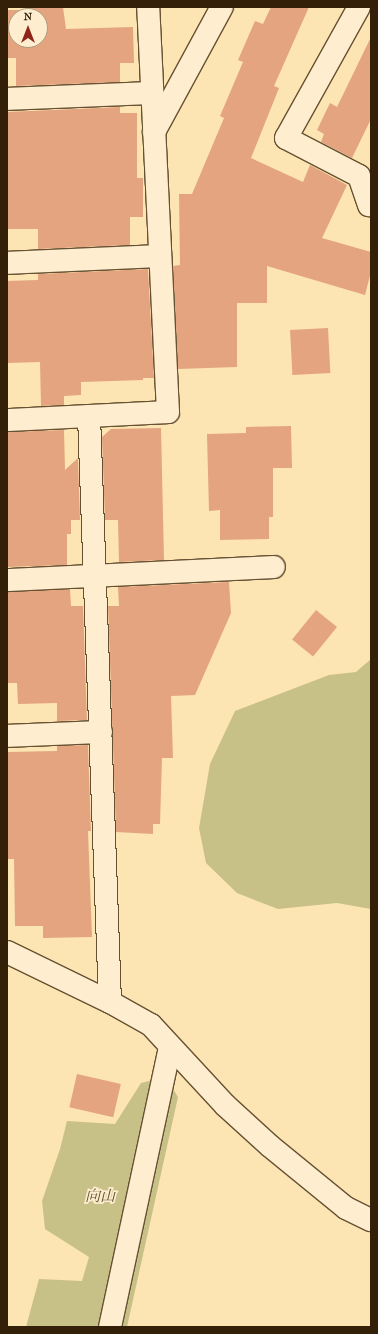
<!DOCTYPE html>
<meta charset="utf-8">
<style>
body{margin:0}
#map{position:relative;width:378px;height:1334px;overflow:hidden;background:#fde4b3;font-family:"IM FELL French Canon","Noto Serif JP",serif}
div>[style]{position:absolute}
.green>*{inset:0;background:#c8c187}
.building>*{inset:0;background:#e3a47f;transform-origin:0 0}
.roads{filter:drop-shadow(1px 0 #665133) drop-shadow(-1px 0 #665133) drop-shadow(0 1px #665133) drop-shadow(0 -1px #665133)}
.minor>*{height:22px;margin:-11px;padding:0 11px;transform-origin:11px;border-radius:11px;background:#feedce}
span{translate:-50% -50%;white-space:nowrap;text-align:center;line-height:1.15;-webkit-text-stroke:3.5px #feedce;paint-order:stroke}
.park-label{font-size:15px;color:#60502e;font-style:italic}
.frame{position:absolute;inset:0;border:8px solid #342008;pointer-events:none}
.north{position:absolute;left:8px;top:8px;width:40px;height:40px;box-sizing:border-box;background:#feedce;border:1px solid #ad9b7f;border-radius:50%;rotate:0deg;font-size:11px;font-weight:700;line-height:16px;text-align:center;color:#342008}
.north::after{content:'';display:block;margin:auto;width:14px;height:18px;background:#8f2418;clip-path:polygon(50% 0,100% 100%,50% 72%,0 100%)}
</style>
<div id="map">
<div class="green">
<div style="clip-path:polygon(371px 659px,371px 909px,337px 903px,278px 909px,237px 893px,206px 863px,199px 828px,210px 764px,235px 711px,329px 675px,356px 672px)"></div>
<div style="clip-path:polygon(157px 1079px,170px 1084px,178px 1097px,127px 1327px,26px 1327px,39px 1279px,82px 1281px,89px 1257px,45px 1229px,42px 1201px,60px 1149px,67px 1121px,115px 1124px,141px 1083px)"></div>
</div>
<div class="building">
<div style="clip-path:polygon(evenodd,29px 7px,63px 7px,66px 29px,133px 27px,134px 63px,120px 63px,120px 82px,16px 86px,16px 58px,7px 58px,7px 10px,29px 10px,29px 7px,16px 16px,40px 16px,40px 40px,16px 40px,16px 16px)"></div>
<div style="clip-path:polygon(271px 7px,309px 7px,274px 86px,279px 88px,251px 158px,303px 182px,310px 165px,347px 185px,322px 238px,371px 252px,371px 272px,365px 295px,267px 266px,267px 303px,237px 303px,237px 367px,178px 369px,173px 266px,180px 265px,179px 194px,192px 194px,224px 118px,220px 116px,243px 62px,238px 60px,255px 21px,263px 24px)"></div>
<div style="clip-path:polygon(371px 37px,371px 119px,352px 158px,321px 142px,324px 134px,317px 130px,330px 103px,337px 107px)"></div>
<div style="clip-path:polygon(120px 107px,120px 113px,137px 113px,137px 178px,143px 178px,143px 217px,130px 217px,130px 245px,38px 249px,38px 229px,7px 229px,7px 112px)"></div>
<div style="clip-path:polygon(148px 269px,154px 378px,143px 378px,143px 380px,81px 382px,81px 395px,64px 396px,64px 405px,41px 406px,40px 362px,7px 363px,7px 281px,38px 280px,38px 274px)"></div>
<div style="left:328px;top:328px;width:45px;height:38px;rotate:87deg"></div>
<div style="clip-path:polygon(291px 426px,292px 468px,273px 468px,273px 517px,269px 517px,269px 539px,220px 540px,220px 510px,209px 511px,207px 434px,246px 433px,246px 427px)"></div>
<div style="clip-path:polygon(161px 428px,164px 560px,119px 562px,118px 520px,105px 520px,102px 437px,111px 429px)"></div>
<div style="clip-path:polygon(64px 430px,65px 470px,78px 458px,80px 520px,71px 520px,71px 534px,67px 534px,67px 565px,7px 567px,7px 432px)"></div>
<div style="clip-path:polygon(229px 582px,231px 613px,195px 695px,171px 696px,173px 758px,162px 758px,160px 824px,153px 824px,153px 834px,116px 832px,108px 606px,119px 606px,118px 587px)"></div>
<div style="clip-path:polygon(70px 589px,71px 606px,83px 606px,87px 720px,57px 721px,57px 703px,18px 704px,17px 683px,7px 683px,7px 592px)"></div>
<div style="left:316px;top:610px;width:27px;height:38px;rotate:39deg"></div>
<div style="clip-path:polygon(88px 745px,91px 831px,88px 831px,92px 937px,43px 938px,43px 926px,15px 926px,14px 859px,7px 859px,7px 752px,57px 751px,57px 746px)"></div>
<div style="left:77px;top:1074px;width:45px;height:34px;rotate:13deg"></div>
</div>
<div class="roads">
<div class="minor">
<div style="left:359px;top:7px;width:150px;rotate:119.1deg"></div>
<div style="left:286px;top:138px;width:82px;rotate:27.5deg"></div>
<div style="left:359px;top:176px;width:31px;rotate:71deg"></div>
<div style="left:7px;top:99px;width:145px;rotate:-2.4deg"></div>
<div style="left:154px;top:132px;width:142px;rotate:-61.5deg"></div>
<div style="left:7px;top:263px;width:153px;rotate:-2.6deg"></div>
<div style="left:89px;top:416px;width:586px;rotate:87.95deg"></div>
<div style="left:7px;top:420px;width:161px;rotate:-2.8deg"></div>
<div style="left:168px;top:412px;width:405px;rotate:-92.8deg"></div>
<div style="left:7px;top:580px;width:267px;rotate:-2.8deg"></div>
<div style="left:7px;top:736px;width:94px;rotate:-2.4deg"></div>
<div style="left:7px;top:952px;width:114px;rotate:25.9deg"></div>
<div style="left:110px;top:1002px;width:47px;rotate:29.3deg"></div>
<div style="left:151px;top:1025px;width:109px;rotate:47.2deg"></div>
<div style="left:225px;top:1105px;width:61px;rotate:42.3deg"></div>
<div style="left:270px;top:1146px;width:98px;rotate:39.2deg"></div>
<div style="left:346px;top:1208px;width:28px;rotate:26deg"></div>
<div style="left:110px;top:1327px;width:285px;rotate:-77.9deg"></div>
</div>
</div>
<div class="park-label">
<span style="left:100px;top:1197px">向山</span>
</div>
<div class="frame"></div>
<div class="north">N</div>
</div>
